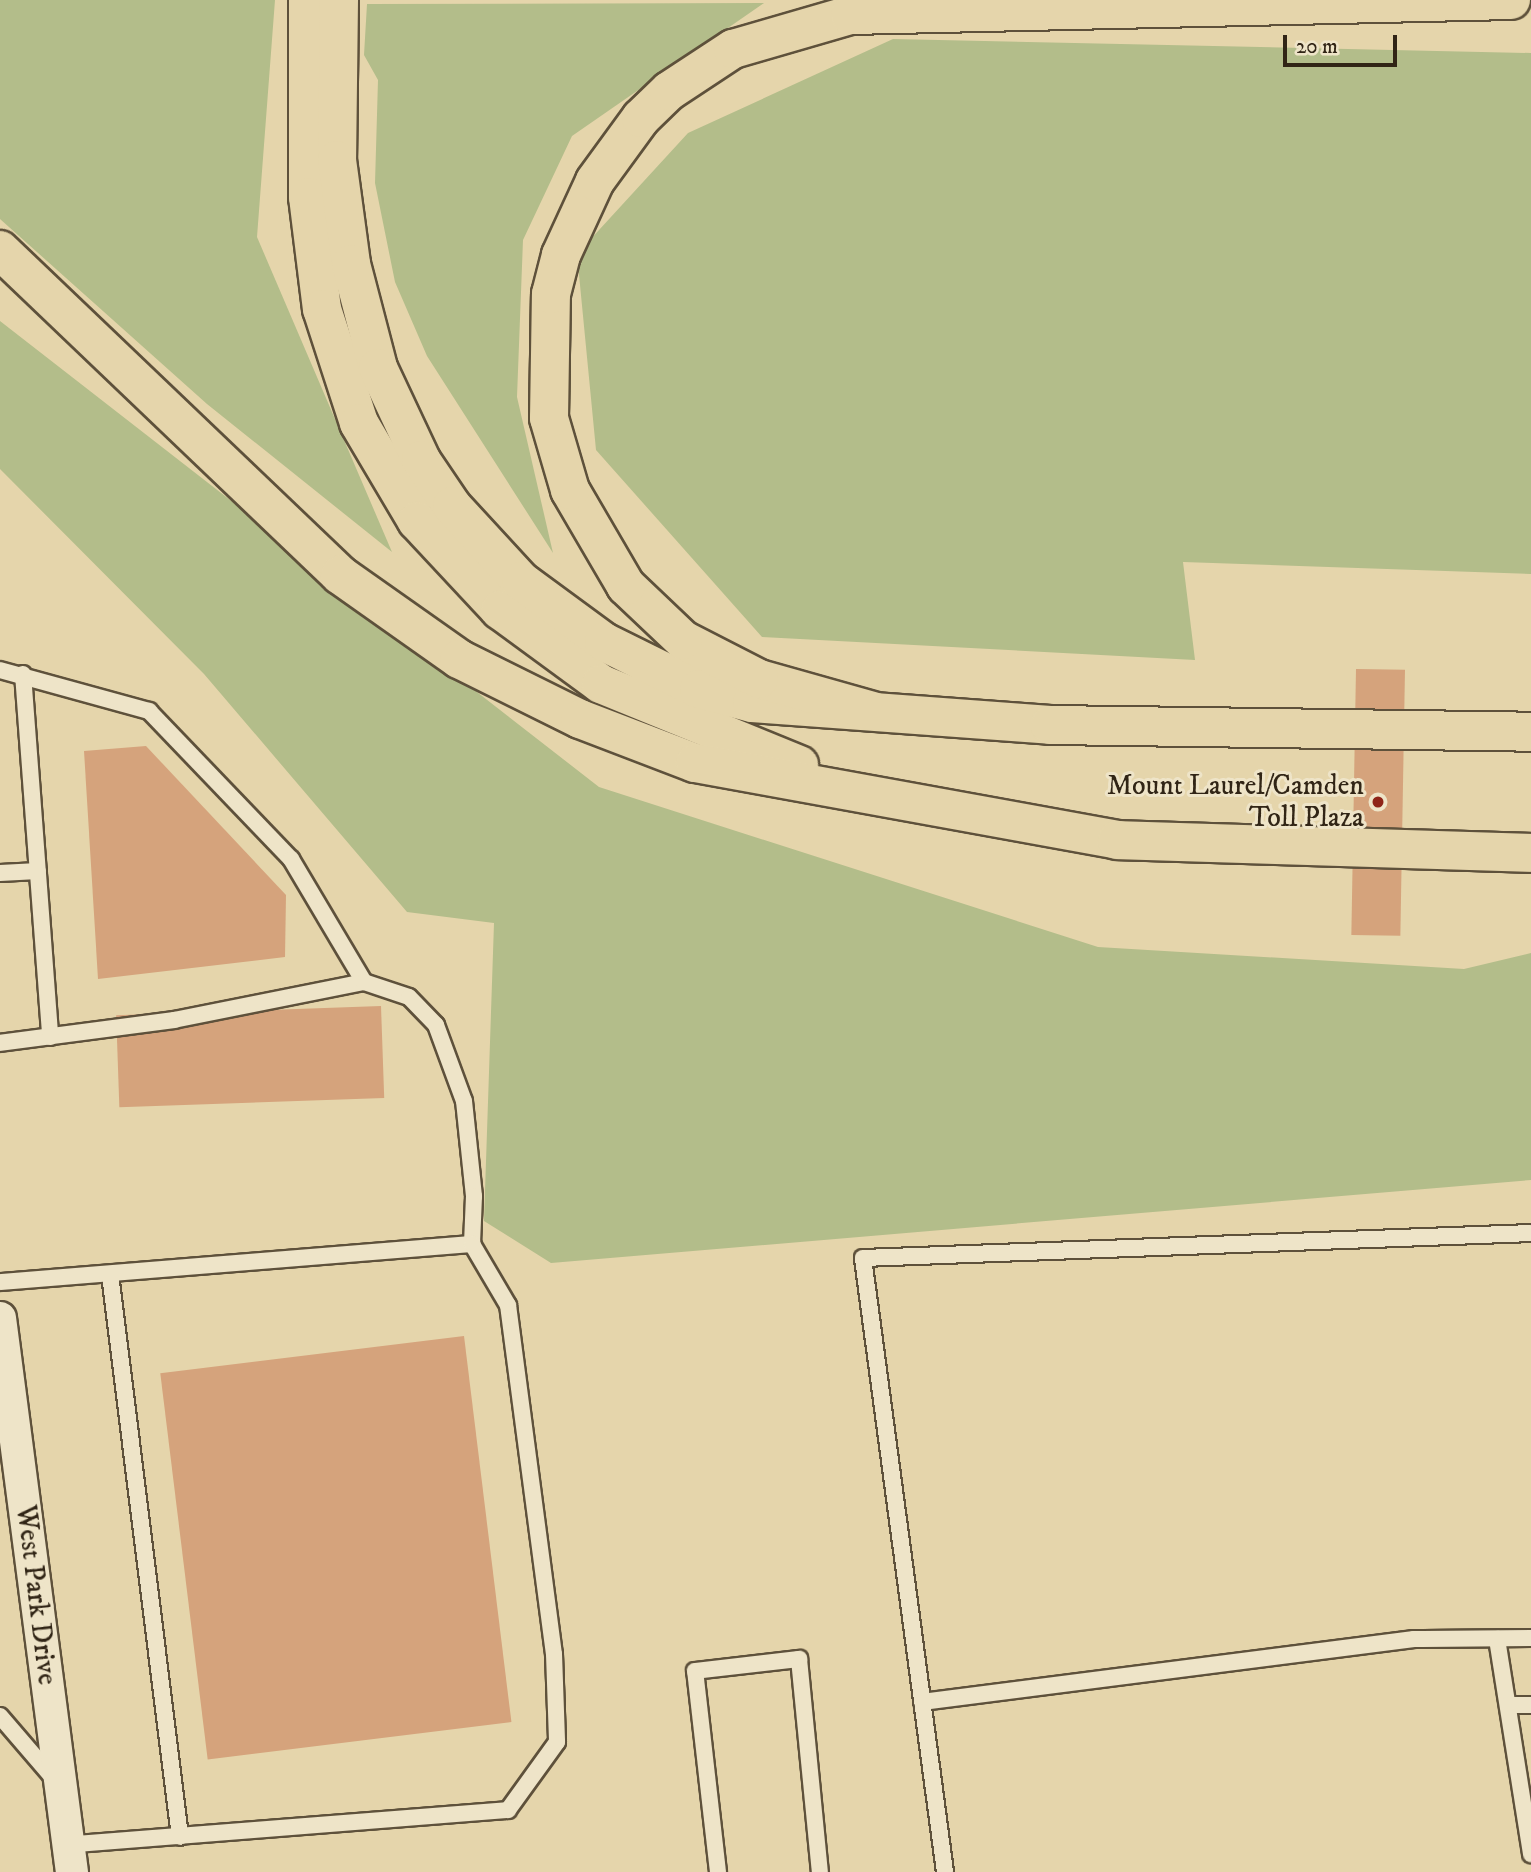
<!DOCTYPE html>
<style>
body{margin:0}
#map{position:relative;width:1531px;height:1872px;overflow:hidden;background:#e5d5ab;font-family:"IM FELL DW Pica",serif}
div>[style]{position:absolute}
.green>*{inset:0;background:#b3bd8a}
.building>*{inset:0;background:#d5a37c;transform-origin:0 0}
.roads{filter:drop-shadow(2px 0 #5e513b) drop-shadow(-2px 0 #5e513b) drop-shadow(0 2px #5e513b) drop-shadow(0 -2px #5e513b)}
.service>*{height:16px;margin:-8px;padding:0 8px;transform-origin:8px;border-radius:8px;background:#eee4c8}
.minor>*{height:32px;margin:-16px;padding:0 16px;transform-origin:16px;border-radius:16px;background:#eee4c8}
.motorway>*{height:38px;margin:-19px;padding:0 19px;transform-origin:19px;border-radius:19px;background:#e5d5ab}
.dots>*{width:19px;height:19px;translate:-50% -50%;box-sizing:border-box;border:4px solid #eee4c8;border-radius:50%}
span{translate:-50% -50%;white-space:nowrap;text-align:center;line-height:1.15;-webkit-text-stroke:6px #eee4c8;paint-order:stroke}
.poi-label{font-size:28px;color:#312516}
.right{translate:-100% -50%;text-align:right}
.street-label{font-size:28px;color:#312516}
.scale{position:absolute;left:1283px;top:35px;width:114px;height:32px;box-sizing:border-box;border:4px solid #312516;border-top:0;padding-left:9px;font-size:21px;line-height:24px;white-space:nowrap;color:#312516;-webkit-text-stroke:5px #eee4c8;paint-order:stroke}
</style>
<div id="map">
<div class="green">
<div style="clip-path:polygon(0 0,275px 0,257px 237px,392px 552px,207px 404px,0 219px)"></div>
<div style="clip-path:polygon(764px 3px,572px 136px,523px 240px,517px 397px,553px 553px,427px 356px,395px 282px,375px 183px,378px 80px,364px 55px,367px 4px)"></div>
<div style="clip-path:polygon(893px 39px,1531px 53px,1531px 574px,1183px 562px,1195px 660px,762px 637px,596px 450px,577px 254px,688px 133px)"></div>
<div style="clip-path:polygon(0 321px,599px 787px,1098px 947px,1464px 969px,1531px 953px,1531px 1180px,551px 1263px,484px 1221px,494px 923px,407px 912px,204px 674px,0 469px)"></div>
</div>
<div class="building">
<div style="left:1356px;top:669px;width:49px;height:266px;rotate:1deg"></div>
<div style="clip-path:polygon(146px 746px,286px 895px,285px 957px,98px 979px,84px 751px)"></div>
<div style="left:381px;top:1006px;width:92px;height:265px;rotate:88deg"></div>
<div style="left:464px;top:1336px;width:389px;height:306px;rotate:83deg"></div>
</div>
<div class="roads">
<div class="service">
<div style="left:0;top:670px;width:155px;rotate:15.4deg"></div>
<div style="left:149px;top:711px;width:205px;rotate:46.2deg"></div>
<div style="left:291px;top:859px;width:143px;rotate:59.3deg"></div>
<div style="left:364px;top:982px;width:194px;rotate:168.7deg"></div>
<div style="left:174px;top:1020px;width:176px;rotate:172.5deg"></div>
<div style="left:23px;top:674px;width:364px;rotate:85.7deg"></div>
<div style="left:0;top:873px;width:38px;rotate:-3deg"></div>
<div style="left:364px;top:982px;width:47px;rotate:18.4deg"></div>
<div style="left:409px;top:997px;width:39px;rotate:46deg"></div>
<div style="left:436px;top:1025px;width:81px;rotate:69.8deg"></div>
<div style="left:464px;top:1101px;width:96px;rotate:84deg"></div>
<div style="left:474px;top:1196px;width:48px;rotate:92.4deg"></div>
<div style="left:110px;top:1274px;width:567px;rotate:82.91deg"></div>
<div style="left:0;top:1282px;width:474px;rotate:-4.6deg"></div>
<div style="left:472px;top:1244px;width:71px;rotate:59.5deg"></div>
<div style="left:508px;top:1305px;width:352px;rotate:82.5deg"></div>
<div style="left:554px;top:1654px;width:88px;rotate:88deg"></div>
<div style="left:557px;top:1742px;width:84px;rotate:125.8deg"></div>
<div style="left:508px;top:1810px;width:441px;rotate:175.5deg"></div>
<div style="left:1497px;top:1639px;width:218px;rotate:81deg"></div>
<div style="left:922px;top:1702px;width:496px;rotate:-7.3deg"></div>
<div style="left:1414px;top:1639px;width:117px;rotate:-0.5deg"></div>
<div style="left:1508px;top:1705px;width:23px"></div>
<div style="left:0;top:1716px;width:84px;rotate:49.3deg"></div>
<div style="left:718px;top:1872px;width:202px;rotate:-96.5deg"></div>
<div style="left:695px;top:1671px;width:105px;rotate:-6.6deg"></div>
<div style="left:799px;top:1659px;width:214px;rotate:84.4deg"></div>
<div style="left:945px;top:1872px;width:619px;rotate:-97.61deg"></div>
<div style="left:863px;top:1258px;width:668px;rotate:-2.14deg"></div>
</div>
<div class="minor">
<div style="left:0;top:1318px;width:559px;rotate:82.6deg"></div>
</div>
<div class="motorway">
<div style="left:308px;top:0;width:197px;rotate:90deg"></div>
<div style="left:308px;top:197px;width:113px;rotate:82.9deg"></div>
<div style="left:322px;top:309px;width:120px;rotate:72deg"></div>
<div style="left:359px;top:423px;width:114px;rotate:59.4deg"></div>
<div style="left:417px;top:521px;width:122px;rotate:47deg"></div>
<div style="left:500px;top:610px;width:125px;rotate:36.2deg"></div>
<div style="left:601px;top:684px;width:214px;rotate:22.2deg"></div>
<div style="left:339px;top:0;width:160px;rotate:90.7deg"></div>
<div style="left:337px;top:160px;width:105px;rotate:82.3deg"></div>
<div style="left:351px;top:264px;width:107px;rotate:75.4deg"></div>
<div style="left:378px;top:368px;width:102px;rotate:64.9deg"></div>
<div style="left:421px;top:460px;width:55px;rotate:56deg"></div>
<div style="left:452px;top:506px;width:102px;rotate:47.4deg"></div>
<div style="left:521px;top:581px;width:103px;rotate:36.3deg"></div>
<div style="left:604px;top:642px;width:106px;rotate:26.3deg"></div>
<div style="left:699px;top:689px;width:55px;rotate:14.8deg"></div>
<div style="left:752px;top:703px;width:299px;rotate:4.2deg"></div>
<div style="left:1050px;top:725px;width:481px;rotate:0.8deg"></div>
<div style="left:0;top:250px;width:470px;rotate:43.7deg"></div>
<div style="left:340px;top:575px;width:146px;rotate:35.2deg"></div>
<div style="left:459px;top:659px;width:135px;rotate:26.4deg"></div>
<div style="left:580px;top:719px;width:123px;rotate:20.9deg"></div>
<div style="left:695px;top:763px;width:429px;rotate:10.3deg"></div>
<div style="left:1117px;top:840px;width:414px;rotate:1.8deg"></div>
<div style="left:873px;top:711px;width:118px;rotate:-164.3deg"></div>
<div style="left:759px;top:679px;width:85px;rotate:-152.8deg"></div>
<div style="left:683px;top:640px;width:79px;rotate:-136.5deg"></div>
<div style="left:626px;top:586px;width:111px;rotate:-120.3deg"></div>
<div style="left:570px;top:490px;width:75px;rotate:-106.3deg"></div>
<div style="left:549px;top:418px;width:124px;rotate:-89.1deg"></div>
<div style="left:551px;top:294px;width:40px;rotate:-75.6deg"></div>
<div style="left:561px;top:255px;width:81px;rotate:-65.3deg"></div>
<div style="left:595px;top:181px;width:78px;rotate:-53.9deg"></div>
<div style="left:641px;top:118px;width:39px;rotate:-44deg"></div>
<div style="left:669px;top:91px;width:77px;rotate:-33.3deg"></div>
<div style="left:733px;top:49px;width:122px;rotate:-16.2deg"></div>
<div style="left:850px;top:15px;width:661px;rotate:-1.3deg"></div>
</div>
</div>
<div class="dots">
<div style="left:1378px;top:802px;background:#8f2418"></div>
</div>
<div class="poi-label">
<span class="right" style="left:1364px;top:802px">Mount Laurel/Camden<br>Toll Plaza</span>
</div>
<div class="street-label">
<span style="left:36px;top:1595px;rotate:83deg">West Park Drive</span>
</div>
<div class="scale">20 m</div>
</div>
